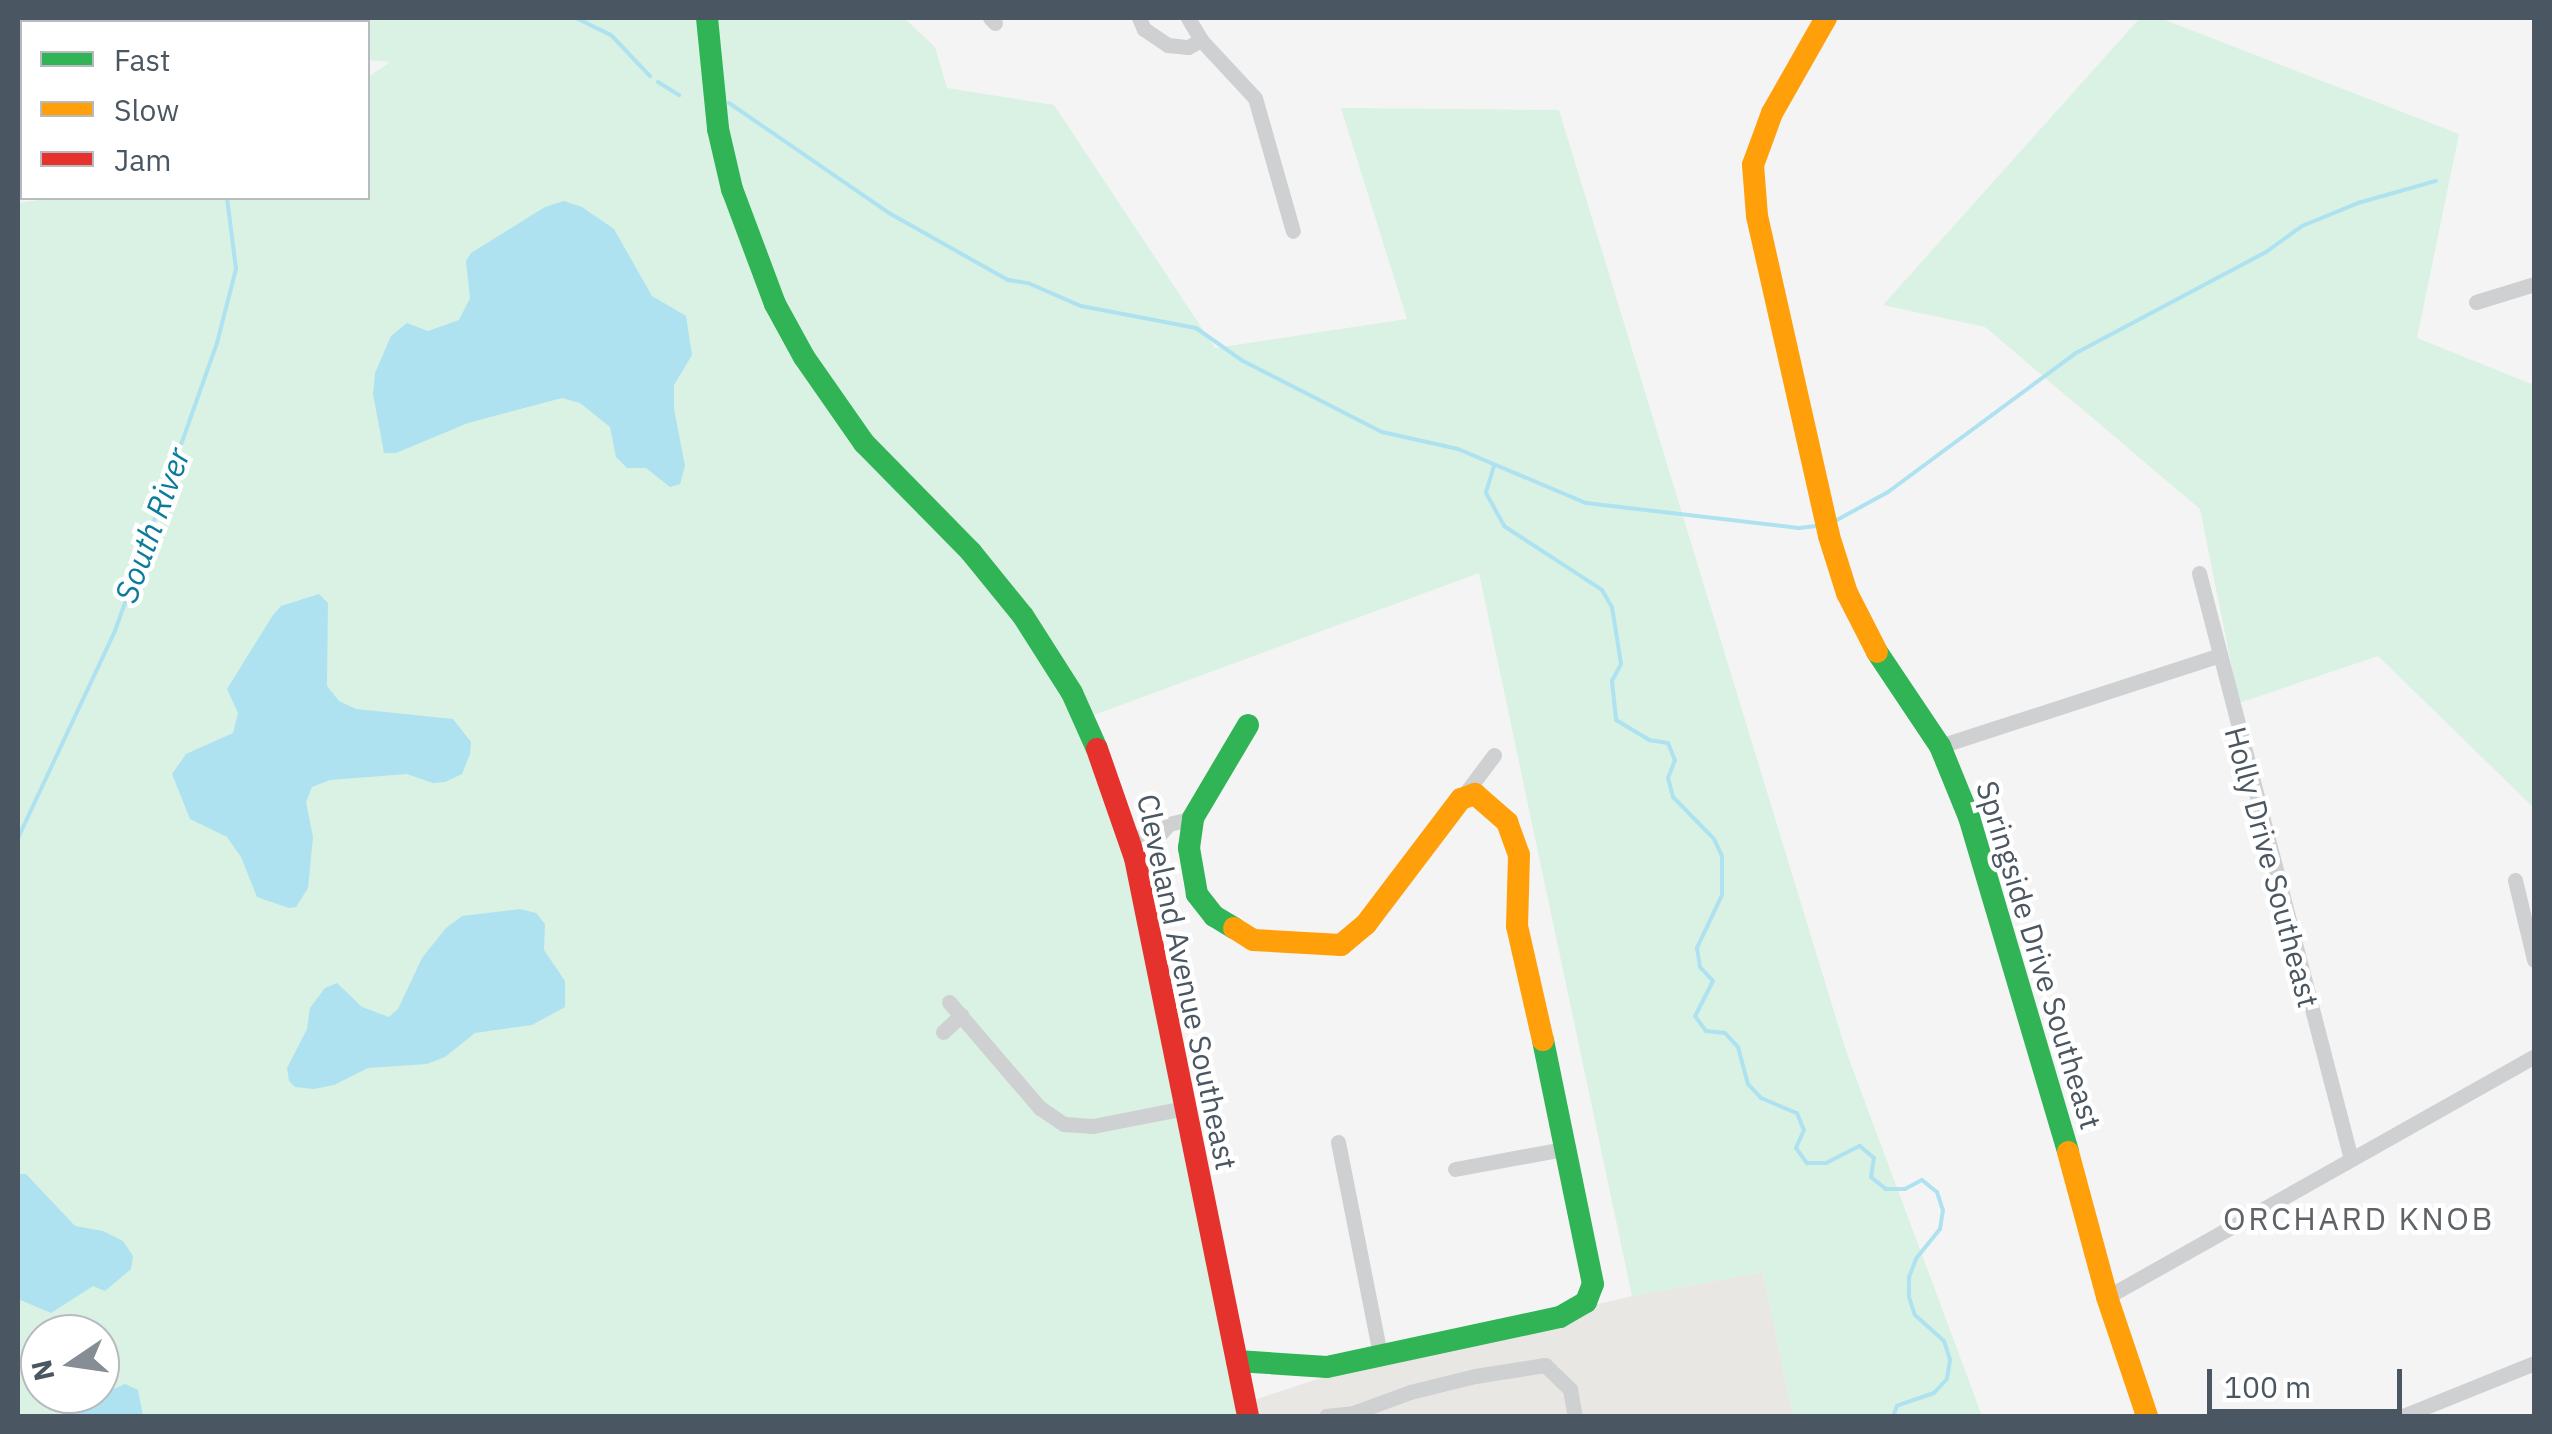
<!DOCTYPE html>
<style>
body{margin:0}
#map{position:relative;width:2552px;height:1434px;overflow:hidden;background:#f4f4f4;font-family:"IBM Plex Sans",sans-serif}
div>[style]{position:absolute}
.commercial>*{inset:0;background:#e8e7e3}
.green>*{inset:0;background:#d9f2e3}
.water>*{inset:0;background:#aee2f0}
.stream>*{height:4px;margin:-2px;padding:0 2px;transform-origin:2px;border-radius:2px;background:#aee2f0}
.street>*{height:15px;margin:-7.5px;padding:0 7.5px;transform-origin:7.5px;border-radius:7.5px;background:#ced0d2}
.fast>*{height:22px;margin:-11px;padding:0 11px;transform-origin:11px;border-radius:11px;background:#30b455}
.slow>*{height:22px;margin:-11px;padding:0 11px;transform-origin:11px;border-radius:11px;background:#ff9f0a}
.jam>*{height:22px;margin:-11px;padding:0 11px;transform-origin:11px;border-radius:11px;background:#e5322d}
span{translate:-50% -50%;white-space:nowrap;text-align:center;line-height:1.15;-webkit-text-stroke:9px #fff;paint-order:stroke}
.street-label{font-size:30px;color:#4a5661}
.water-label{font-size:32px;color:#0c7c9b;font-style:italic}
.neighbourhood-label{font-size:32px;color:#5f6368;letter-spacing:2.5px}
.frame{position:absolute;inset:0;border:20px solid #4a5661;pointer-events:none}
.legend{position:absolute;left:20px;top:20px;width:350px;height:180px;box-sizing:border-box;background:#fff;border:2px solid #b7bbc0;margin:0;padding:12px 18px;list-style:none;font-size:30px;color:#4a5661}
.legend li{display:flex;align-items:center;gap:20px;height:50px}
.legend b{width:50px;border:2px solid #b7bbc0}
.north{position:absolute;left:20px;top:1314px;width:100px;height:100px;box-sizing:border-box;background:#fff;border:2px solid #b7bbc0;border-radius:50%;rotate:257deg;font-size:28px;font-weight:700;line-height:40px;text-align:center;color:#4a5661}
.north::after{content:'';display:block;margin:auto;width:35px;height:45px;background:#868d94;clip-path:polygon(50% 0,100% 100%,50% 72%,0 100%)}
.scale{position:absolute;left:2207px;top:1369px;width:195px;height:45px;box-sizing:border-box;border:5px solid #4a5661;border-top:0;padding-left:12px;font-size:30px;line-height:35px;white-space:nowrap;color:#4a5661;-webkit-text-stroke:8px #fff;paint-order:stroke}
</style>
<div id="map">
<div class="commercial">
<div style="clip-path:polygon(1763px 1272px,1793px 1416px,1254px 1416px,1251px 1401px,1411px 1348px,1632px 1296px)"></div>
</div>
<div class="green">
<div style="clip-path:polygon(evenodd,18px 18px,904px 18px,935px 47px,947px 88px,1054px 105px,1215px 348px,1407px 319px,1341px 108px,1559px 110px,1846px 1051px,1982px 1416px,1793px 1416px,1763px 1272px,1632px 1296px,1479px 573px,1091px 716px,1254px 1416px,18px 1416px,18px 203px,54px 198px,368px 198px,368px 77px,390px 62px,368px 60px,368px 22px,22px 22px,22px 49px,18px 48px,18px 18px,40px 1334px,100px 1334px,100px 1394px,40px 1394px,40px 1334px)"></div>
<div style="clip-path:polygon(2140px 18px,2160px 18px,2459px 134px,2417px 338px,2534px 385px,2534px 808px,2378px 656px,2239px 703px,2200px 509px,1985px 327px,1883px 305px)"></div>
</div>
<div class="water">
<div style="clip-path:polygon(564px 201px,582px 207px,614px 229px,652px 296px,686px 316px,692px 355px,674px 385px,674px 409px,685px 466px,680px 484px,670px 487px,646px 468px,627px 468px,616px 457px,610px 427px,580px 403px,562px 398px,468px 423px,396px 453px,384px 453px,373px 394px,375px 373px,391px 336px,407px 323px,428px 331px,459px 320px,470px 298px,466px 261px,471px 253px,545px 207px)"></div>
<div style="clip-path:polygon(319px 594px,328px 603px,327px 686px,339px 701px,356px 709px,453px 719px,471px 742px,470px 754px,462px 774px,445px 782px,433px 783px,407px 774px,330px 780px,312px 787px,306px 802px,313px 837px,308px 888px,296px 907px,289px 908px,257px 897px,241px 857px,227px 837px,190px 819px,172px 774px,186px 754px,233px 733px,238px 713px,227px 689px,273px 615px,281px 606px)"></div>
<div style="clip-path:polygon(520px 909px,536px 913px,545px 924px,544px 950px,565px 981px,565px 1007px,532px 1025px,475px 1033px,445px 1057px,427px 1064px,368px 1068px,334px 1085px,314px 1089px,295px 1087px,289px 1081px,287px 1068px,307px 1029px,310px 1008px,325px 988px,337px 983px,362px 1007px,389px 1017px,398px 1009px,422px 958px,446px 928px,462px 916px)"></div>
<div style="clip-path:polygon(18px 1174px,26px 1174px,75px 1226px,103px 1231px,123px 1241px,133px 1256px,131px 1269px,105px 1291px,93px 1286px,51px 1313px,18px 1299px)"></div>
<div style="clip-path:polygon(125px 1384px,138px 1390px,143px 1416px,49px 1416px,82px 1411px,97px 1396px)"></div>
</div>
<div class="stream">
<div style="left:576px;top:18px;width:39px;rotate:26deg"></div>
<div style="left:611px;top:35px;width:57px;rotate:46.4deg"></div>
<div style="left:238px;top:22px;width:4px;rotate:-76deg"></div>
<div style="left:658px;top:82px;width:25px;rotate:32deg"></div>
<div style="left:729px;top:103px;width:194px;rotate:34.5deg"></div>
<div style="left:889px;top:213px;width:137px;rotate:29.4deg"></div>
<div style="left:1008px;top:280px;width:20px;rotate:9deg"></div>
<div style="left:1028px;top:283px;width:58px;rotate:23.5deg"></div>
<div style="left:1081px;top:306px;width:117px;rotate:10.8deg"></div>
<div style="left:1196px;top:328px;width:57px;rotate:35.1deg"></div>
<div style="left:1243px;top:361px;width:156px;rotate:27.1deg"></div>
<div style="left:1382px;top:432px;width:78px;rotate:12.6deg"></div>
<div style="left:1458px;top:449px;width:139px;rotate:22.9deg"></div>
<div style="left:1586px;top:503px;width:214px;rotate:6.7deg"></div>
<div style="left:1799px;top:528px;width:17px;rotate:-7deg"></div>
<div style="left:1494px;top:466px;width:28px;rotate:107deg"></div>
<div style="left:1486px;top:493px;width:38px;rotate:61deg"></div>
<div style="left:1504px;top:526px;width:117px;rotate:33.1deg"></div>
<div style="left:1602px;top:590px;width:20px;rotate:60deg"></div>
<div style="left:1612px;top:607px;width:58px;rotate:81deg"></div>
<div style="left:1621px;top:664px;width:19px;rotate:118deg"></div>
<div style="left:1612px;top:681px;width:39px;rotate:84deg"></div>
<div style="left:1616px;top:720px;width:39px;rotate:31deg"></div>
<div style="left:1649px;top:740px;width:19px;rotate:9deg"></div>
<div style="left:1668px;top:743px;width:18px;rotate:68deg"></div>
<div style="left:1675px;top:760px;width:19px;rotate:111deg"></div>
<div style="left:1668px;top:778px;width:20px;rotate:75deg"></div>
<div style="left:1673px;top:797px;width:59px;rotate:45.7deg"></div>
<div style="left:1714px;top:839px;width:19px;rotate:65deg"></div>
<div style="left:1722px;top:856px;width:39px;rotate:90deg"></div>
<div style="left:1722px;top:895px;width:59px;rotate:115.3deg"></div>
<div style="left:1697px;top:948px;width:19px;rotate:81deg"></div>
<div style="left:1700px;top:967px;width:19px;rotate:47deg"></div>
<div style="left:1713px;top:981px;width:39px;rotate:117deg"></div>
<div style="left:1695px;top:1016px;width:19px;rotate:54deg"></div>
<div style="left:1706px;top:1031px;width:19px;rotate:6deg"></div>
<div style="left:1725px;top:1033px;width:19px;rotate:47deg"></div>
<div style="left:1738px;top:1047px;width:38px;rotate:75deg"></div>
<div style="left:1748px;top:1084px;width:19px;rotate:47deg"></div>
<div style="left:1761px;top:1098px;width:39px;rotate:23deg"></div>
<div style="left:1797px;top:1113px;width:18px;rotate:68deg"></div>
<div style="left:1804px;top:1130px;width:20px;rotate:114deg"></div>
<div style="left:1796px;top:1148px;width:19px;rotate:54deg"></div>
<div style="left:1807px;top:1163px;width:19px"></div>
<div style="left:1826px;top:1163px;width:38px;rotate:-27deg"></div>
<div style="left:1860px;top:1146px;width:18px;rotate:41deg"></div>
<div style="left:1874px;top:1158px;width:19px;rotate:99deg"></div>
<div style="left:1871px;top:1177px;width:19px;rotate:39deg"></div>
<div style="left:1886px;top:1189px;width:19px"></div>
<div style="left:1905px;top:1189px;width:19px;rotate:-28deg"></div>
<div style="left:1922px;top:1180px;width:19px;rotate:39deg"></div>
<div style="left:1937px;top:1192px;width:19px;rotate:72deg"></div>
<div style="left:1943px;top:1210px;width:19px;rotate:99deg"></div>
<div style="left:1940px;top:1229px;width:38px;rotate:129deg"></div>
<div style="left:1916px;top:1259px;width:19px;rotate:111deg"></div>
<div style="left:1909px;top:1277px;width:20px;rotate:90deg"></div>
<div style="left:1909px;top:1297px;width:19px;rotate:72deg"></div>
<div style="left:1915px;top:1315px;width:39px;rotate:42deg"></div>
<div style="left:1944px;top:1341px;width:20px;rotate:72deg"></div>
<div style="left:1950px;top:1360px;width:19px;rotate:99deg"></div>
<div style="left:1947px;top:1379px;width:19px;rotate:133deg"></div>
<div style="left:1934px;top:1393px;width:39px;rotate:161deg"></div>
<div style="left:1897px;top:1406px;width:11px;rotate:112deg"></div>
<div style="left:1835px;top:521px;width:60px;rotate:-28.7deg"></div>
<div style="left:1888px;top:492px;width:234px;rotate:-36.5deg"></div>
<div style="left:2076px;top:353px;width:215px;rotate:-28deg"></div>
<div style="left:2266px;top:252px;width:44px;rotate:-35.8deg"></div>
<div style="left:2302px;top:226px;width:61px;rotate:-22.3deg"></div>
<div style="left:2358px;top:203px;width:81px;rotate:-15.8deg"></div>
<div style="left:18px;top:838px;width:229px;rotate:-64.9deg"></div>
<div style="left:115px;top:631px;width:306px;rotate:-70.5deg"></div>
<div style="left:217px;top:343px;width:76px;rotate:-75.6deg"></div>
<div style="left:236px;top:269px;width:72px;rotate:-97.2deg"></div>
</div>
<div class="street">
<div style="left:990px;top:18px;width:7px;rotate:45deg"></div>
<div style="left:1139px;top:18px;width:12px;rotate:66deg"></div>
<div style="left:1144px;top:29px;width:29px;rotate:34deg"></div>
<div style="left:1168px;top:45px;width:20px;rotate:6deg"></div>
<div style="left:1188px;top:47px;width:15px;rotate:-28deg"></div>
<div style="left:1188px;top:18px;width:26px;rotate:59deg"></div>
<div style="left:1201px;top:40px;width:79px;rotate:47deg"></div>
<div style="left:1255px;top:98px;width:138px;rotate:74.1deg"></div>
<div style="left:2476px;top:302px;width:61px;rotate:-17.2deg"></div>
<div style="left:2199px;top:573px;width:605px;rotate:75.46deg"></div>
<div style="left:1940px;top:746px;width:291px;rotate:-18deg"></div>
<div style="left:1461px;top:799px;width:55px;rotate:-53.1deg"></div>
<div style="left:1129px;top:839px;width:31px;rotate:-9deg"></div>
<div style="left:1160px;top:834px;width:13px;rotate:-48deg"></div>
<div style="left:1169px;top:824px;width:25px;rotate:-14deg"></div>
<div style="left:2515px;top:880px;width:82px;rotate:76.6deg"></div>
<div style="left:949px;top:1002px;width:140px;rotate:49.4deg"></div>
<div style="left:1040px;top:1108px;width:29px;rotate:34deg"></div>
<div style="left:1064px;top:1124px;width:29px;rotate:4deg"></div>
<div style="left:1093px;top:1126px;width:94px;rotate:-11.1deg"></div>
<div style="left:943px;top:1032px;width:25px;rotate:-43deg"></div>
<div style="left:1338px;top:1142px;width:217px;rotate:78.8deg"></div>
<div style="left:1455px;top:1169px;width:115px;rotate:-10.5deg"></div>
<div style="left:2107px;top:1297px;width:490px;rotate:-29.4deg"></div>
<div style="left:1326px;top:1416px;width:27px;rotate:-6deg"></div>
<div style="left:1353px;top:1413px;width:61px;rotate:-20.2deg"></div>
<div style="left:1410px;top:1392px;width:67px;rotate:-13.8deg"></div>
<div style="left:1475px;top:1376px;width:71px;rotate:-8.9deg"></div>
<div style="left:1545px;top:1365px;width:35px;rotate:44deg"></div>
<div style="left:1570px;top:1389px;width:27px;rotate:80deg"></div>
<div style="left:2403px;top:1416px;width:141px;rotate:-22deg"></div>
</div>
<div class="fast">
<div style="left:707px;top:18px;width:112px;rotate:84.3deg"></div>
<div style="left:718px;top:129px;width:62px;rotate:76.9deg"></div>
<div style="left:732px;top:189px;width:123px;rotate:69.5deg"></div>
<div style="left:775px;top:304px;width:60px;rotate:61.3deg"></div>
<div style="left:804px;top:357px;width:105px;rotate:55.1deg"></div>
<div style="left:864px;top:443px;width:153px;rotate:45.5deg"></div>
<div style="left:971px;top:552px;width:82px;rotate:50.9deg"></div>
<div style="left:1023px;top:616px;width:91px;rotate:57.5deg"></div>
<div style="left:1072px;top:693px;width:61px;rotate:65.9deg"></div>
<div style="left:1877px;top:652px;width:113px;rotate:56.2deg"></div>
<div style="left:1940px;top:746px;width:77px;rotate:67.8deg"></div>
<div style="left:1969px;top:817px;width:349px;rotate:73.5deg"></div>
<div style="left:1234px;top:928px;width:23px;rotate:-149deg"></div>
<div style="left:1214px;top:916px;width:28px;rotate:-128deg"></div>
<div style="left:1197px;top:894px;width:47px;rotate:-99.9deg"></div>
<div style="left:1189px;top:848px;width:30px;rotate:-82deg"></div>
<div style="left:1193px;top:818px;width:108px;rotate:-59.4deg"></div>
<div style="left:1237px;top:1361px;width:90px;rotate:3.8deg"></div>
<div style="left:1327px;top:1367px;width:238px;rotate:-12.1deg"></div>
<div style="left:1560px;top:1317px;width:30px;rotate:-30deg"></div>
<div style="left:1586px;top:1302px;width:19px;rotate:-69deg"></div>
<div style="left:1593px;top:1284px;width:249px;rotate:-101.6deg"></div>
</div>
<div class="slow">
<div style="left:1826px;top:18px;width:109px;rotate:119.6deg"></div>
<div style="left:1772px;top:113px;width:55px;rotate:110.1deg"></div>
<div style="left:1753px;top:165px;width:51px;rotate:85.5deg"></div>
<div style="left:1757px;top:216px;width:328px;rotate:77.3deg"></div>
<div style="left:1829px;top:536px;width:60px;rotate:72.5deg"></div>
<div style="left:1847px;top:593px;width:66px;rotate:63deg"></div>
<div style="left:1234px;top:928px;width:22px;rotate:32deg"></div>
<div style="left:1253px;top:940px;width:88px;rotate:3.3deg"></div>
<div style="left:1341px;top:945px;width:33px;rotate:-40deg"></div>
<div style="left:1366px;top:924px;width:157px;rotate:-52.8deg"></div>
<div style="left:1461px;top:799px;width:15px;rotate:-20deg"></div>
<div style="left:1475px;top:794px;width:43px;rotate:41.2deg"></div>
<div style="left:1507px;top:822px;width:35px;rotate:70deg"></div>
<div style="left:1519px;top:855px;width:71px;rotate:91.6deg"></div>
<div style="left:1517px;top:926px;width:117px;rotate:77.2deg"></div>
<div style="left:2068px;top:1152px;width:150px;rotate:74.9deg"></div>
<div style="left:2107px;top:1297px;width:126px;rotate:71.4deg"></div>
</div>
<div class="jam">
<div style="left:1097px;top:749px;width:115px;rotate:70.8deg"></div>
<div style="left:1135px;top:858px;width:569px;rotate:78.55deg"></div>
</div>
<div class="street-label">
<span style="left:2272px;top:867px;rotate:75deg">Holly Drive Southeast</span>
<span style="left:2039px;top:955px;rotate:73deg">Springside Drive Southeast</span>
<span style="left:1187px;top:982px;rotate:78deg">Cleveland Avenue Southeast</span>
</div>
<div class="water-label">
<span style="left:152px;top:525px;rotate:-70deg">South River</span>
</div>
<div class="neighbourhood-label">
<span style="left:2359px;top:1218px">ORCHARD KNOB</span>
</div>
<div class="frame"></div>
<ul class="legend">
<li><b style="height:12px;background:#30b455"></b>Fast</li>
<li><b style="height:12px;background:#ff9f0a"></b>Slow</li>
<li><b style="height:12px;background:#e5322d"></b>Jam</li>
</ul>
<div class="north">N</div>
<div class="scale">100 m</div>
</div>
